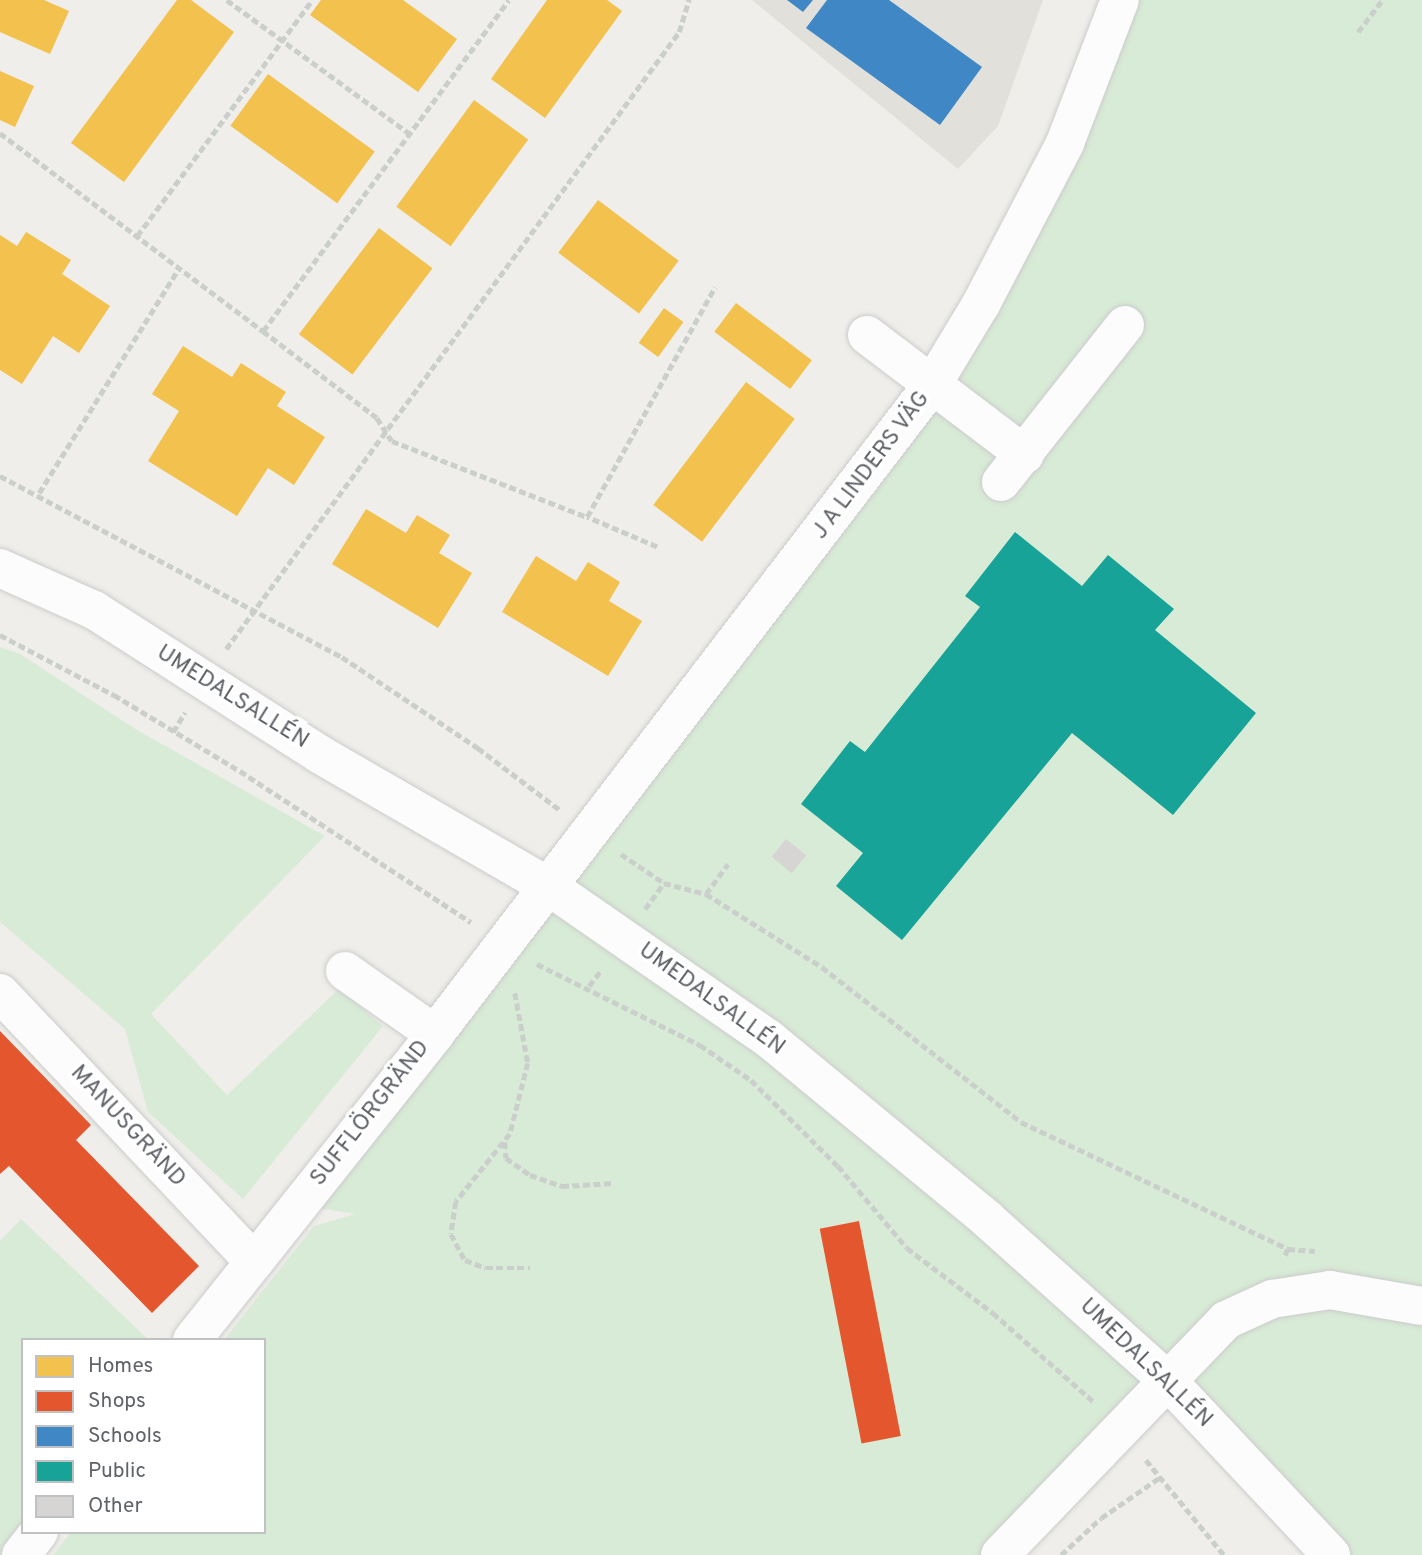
<!DOCTYPE html>
<meta charset="utf-8">
<style>
body{margin:0}
#map{position:relative;width:1422px;height:1555px;overflow:hidden;background:#efeeea;font-family:Overpass,sans-serif}
div>[style]{position:absolute}
.education>*{inset:0;background:#e2e0da}
.green>*{inset:0;background:#d8ebd6}
.homes>*{inset:0;background:#f2c14e;transform-origin:0 0}
.shops>*{inset:0;background:#e4572e;transform-origin:0 0}
.schools>*{inset:0;background:#3f88c5}
.public>*{inset:0;background:#17a398}
.building>*{inset:0;background:#d6d5d3;transform-origin:0 0}
.path>*{height:4.5px;margin-top:-2.25px;transform-origin:0;background:repeating-linear-gradient(90deg,#cacfcc 0 7px,transparent 0 10.5px)}
.roads{filter:drop-shadow(0 0 2px #cbcccc) drop-shadow(0 0 2px #cbcccc)}
.minor>*{height:38px;margin:-19px;padding:0 19px;transform-origin:19px;border-radius:19px;background:#fdfcfc}
span{translate:-50% -50%;white-space:nowrap;text-align:center;line-height:1.15;-webkit-text-stroke:7px #fff;paint-order:stroke}
.street-label{font-size:23px;color:#5f6368}
.legend{position:absolute;left:21px;top:1338px;width:245px;height:196px;box-sizing:border-box;background:#fff;border:2px solid #bfc1c3;margin:0;padding:9px 12px;list-style:none;font-size:21px;color:#5f6368}
.legend li{display:flex;align-items:center;gap:14px;height:35px}
.legend b{width:35px;border:2px solid #bfc1c3}
</style>
<div id="map">
<div class="education">
<div style="clip-path:polygon(752px 0,1043px 0,998px 126px,958px 169px)"></div>
</div>
<div class="green">
<div style="clip-path:polygon(1120px 0,1422px 0,1422px 1555px,1331px 1555px,1166px 1379px,1000px 1555px,53px 1555px,71px 1532px,264px 1532px,264px 1340px,224px 1340px,314px 1226px,355px 1214px,299px 1205px,932px 385px)"></div>
<div style="clip-path:polygon(0 647px,20px 654px,137px 730px,325px 836px,151px 1014px,227px 1095px,339px 989px,383px 1026px,243px 1199px,148px 1112px,125px 1029px,0 922px)"></div>
<div style="clip-path:polygon(21px 1219px,149px 1340px,23px 1340px,22px 1555px,0 1555px,0 1241px)"></div>
</div>
<div class="homes">
<div style="clip-path:polygon(0 0,44px 0,69px 11px,50px 54px,0 32px)"></div>
<div style="clip-path:polygon(177px 0,191px 0,234px 32px,124px 182px,71px 143px)"></div>
<div style="clip-path:polygon(321px 0,403px 0,457px 39px,418px 92px,310px 15px)"></div>
<div style="clip-path:polygon(547px 0,607px 0,622px 11px,545px 118px,491px 79px)"></div>
<div style="clip-path:polygon(0 71px,34px 86px,15px 127px,0 120px)"></div>
<div style="left:268px;top:74px;width:132px;height:64px;rotate:36deg"></div>
<div style="left:474px;top:100px;width:67px;height:132px;rotate:36deg"></div>
<div style="left:598px;top:200px;width:101px;height:66px;rotate:37deg"></div>
<div style="left:379px;top:228px;width:67px;height:133px;rotate:37deg"></div>
<div style="clip-path:polygon(26px 232px,71px 260px,62px 274px,110px 306px,79px 353px,53px 336px,22px 384px,0 370px,0 235px,17px 246px)"></div>
<div style="left:736px;top:303px;width:95px;height:36px;rotate:37deg"></div>
<div style="left:664px;top:308px;width:24px;height:43px;rotate:36deg"></div>
<div style="clip-path:polygon(183px 346px,232px 377px,241px 363px,286px 392px,277px 406px,325px 437px,294px 485px,268px 468px,237px 516px,148px 461px,179px 411px,152px 394px)"></div>
<div style="left:746px;top:382px;width:61px;height:154px;rotate:37deg"></div>
<div style="clip-path:polygon(366px 509px,406px 533px,417px 515px,450px 535px,439px 553px,472px 573px,438px 628px,332px 564px)"></div>
<div style="clip-path:polygon(536px 556px,576px 581px,588px 562px,620px 582px,609px 601px,642px 621px,608px 676px,502px 612px)"></div>
</div>
<div class="shops">
<div style="clip-path:polygon(0 1031px,91px 1125px,76px 1140px,199px 1266px,152px 1313px,9px 1166px,0 1174px)"></div>
<div style="left:859px;top:1221px;width:219px;height:40px;rotate:79deg"></div>
</div>
<div class="schools">
<div style="clip-path:polygon(787px 0,813px 0,803px 12px)"></div>
<div style="clip-path:polygon(827px 0,889px 0,982px 67px,940px 125px,806px 28px)"></div>
</div>
<div class="public">
<div style="clip-path:polygon(1015px 532px,1082px 586px,1108px 555px,1174px 609px,1155px 630px,1256px 713px,1173px 815px,1072px 733px,902px 940px,836px 886px,863px 853px,801px 804px,850px 741px,865px 752px,980px 607px,965px 596px)"></div>
</div>
<div class="building">
<div style="left:786px;top:839px;width:26px;height:23px;rotate:39deg"></div>
</div>
<div class="path">
<div style="left:227px;top:0;width:227px;rotate:36.2deg"></div>
<div style="left:1358px;top:32px;width:40px;rotate:-53deg"></div>
<div style="left:0;top:133px;width:329px;rotate:37deg"></div>
<div style="left:263px;top:331px;width:412px;rotate:-53.4deg"></div>
<div style="left:137px;top:236px;width:294px;rotate:-53.4deg"></div>
<div style="left:263px;top:331px;width:143px;rotate:37.3deg"></div>
<div style="left:377px;top:418px;width:27px;rotate:57deg"></div>
<div style="left:392px;top:441px;width:209px;rotate:21.3deg"></div>
<div style="left:0;top:476px;width:387px;rotate:27.9deg"></div>
<div style="left:342px;top:657px;width:164px;rotate:33.8deg"></div>
<div style="left:478px;top:748px;width:103px;rotate:37.1deg"></div>
<div style="left:39px;top:493px;width:265px;rotate:-58.1deg"></div>
<div style="left:657px;top:547px;width:76px;rotate:-156.8deg"></div>
<div style="left:587px;top:517px;width:263px;rotate:-60.9deg"></div>
<div style="left:0;top:635px;width:129px;rotate:27.8deg"></div>
<div style="left:114px;top:695px;width:147px;rotate:31.1deg"></div>
<div style="left:240px;top:771px;width:276px;rotate:33.2deg"></div>
<div style="left:226px;top:649px;width:765px;rotate:-53.71deg"></div>
<div style="left:679px;top:32px;width:34px;rotate:-73deg"></div>
<div style="left:173px;top:732px;width:23px;rotate:-59deg"></div>
<div style="left:621px;top:854px;width:52px;rotate:34deg"></div>
<div style="left:664px;top:883px;width:43px;rotate:14.7deg"></div>
<div style="left:706px;top:894px;width:137px;rotate:32.2deg"></div>
<div style="left:822px;top:967px;width:252px;rotate:37.9deg"></div>
<div style="left:1021px;top:1122px;width:296px;rotate:25.4deg"></div>
<div style="left:1288px;top:1249px;width:9px;rotate:111deg"></div>
<div style="left:706px;top:894px;width:37px;rotate:-54deg"></div>
<div style="left:645px;top:909px;width:32px;rotate:-54deg"></div>
<div style="left:537px;top:964px;width:182px;rotate:26.4deg"></div>
<div style="left:700px;top:1045px;width:62px;rotate:34.5deg"></div>
<div style="left:751px;top:1080px;width:122px;rotate:44.7deg"></div>
<div style="left:838px;top:1166px;width:107px;rotate:49.9deg"></div>
<div style="left:907px;top:1248px;width:108px;rotate:37.1deg"></div>
<div style="left:993px;top:1313px;width:135px;rotate:41.4deg"></div>
<div style="left:589px;top:986px;width:20px;rotate:-53deg"></div>
<div style="left:515px;top:993px;width:71px;rotate:79.5deg"></div>
<div style="left:528px;top:1063px;width:73px;rotate:104.2deg"></div>
<div style="left:510px;top:1134px;width:87px;rotate:128.5deg"></div>
<div style="left:456px;top:1202px;width:32px;rotate:99deg"></div>
<div style="left:451px;top:1234px;width:30px;rotate:62deg"></div>
<div style="left:465px;top:1260px;width:22px;rotate:21deg"></div>
<div style="left:486px;top:1268px;width:44px"></div>
<div style="left:505px;top:1142px;width:16px;rotate:86deg"></div>
<div style="left:506px;top:1158px;width:29px;rotate:35deg"></div>
<div style="left:530px;top:1175px;width:34px;rotate:19deg"></div>
<div style="left:562px;top:1186px;width:52px;rotate:-3.3deg"></div>
<div style="left:1288px;top:1249px;width:27px;rotate:4deg"></div>
<div style="left:1146px;top:1460px;width:123px;rotate:50.6deg"></div>
<div style="left:1061px;top:1555px;width:54px;rotate:-42.8deg"></div>
<div style="left:1101px;top:1518px;width:70px;rotate:-34.6deg"></div>
</div>
<div class="roads">
<div class="minor">
<div style="left:867px;top:335px;width:198px;rotate:37.2deg"></div>
<div style="left:1001px;top:482px;width:200px;rotate:-51.7deg"></div>
<div style="left:0;top:568px;width:103px;rotate:24.1deg"></div>
<div style="left:94px;top:610px;width:267px;rotate:32.6deg"></div>
<div style="left:319px;top:754px;width:264px;rotate:30deg"></div>
<div style="left:548px;top:886px;width:269px;rotate:34.7deg"></div>
<div style="left:769px;top:1039px;width:283px;rotate:39.5deg"></div>
<div style="left:987px;top:1219px;width:240px;rotate:41.8deg"></div>
<div style="left:1166px;top:1379px;width:241px;rotate:46.8deg"></div>
<div style="left:345px;top:971px;width:110px;rotate:35deg"></div>
<div style="left:0;top:993px;width:370px;rotate:46.6deg"></div>
<div style="left:192px;top:1340px;width:391px;rotate:-51.5deg"></div>
<div style="left:435px;top:1034px;width:817px;rotate:-52.56deg"></div>
<div style="left:932px;top:385px;width:95px;rotate:-58.8deg"></div>
<div style="left:981px;top:304px;width:182px;rotate:-62.4deg"></div>
<div style="left:1065px;top:143px;width:153px;rotate:-69deg"></div>
<div style="left:21px;top:1555px;width:29px;rotate:-52deg"></div>
<div style="left:1000px;top:1555px;width:326px;rotate:-46.1deg"></div>
<div style="left:1226px;top:1320px;width:51px;rotate:-24.5deg"></div>
<div style="left:1272px;top:1299px;width:59px;rotate:-8.8deg"></div>
<div style="left:1330px;top:1290px;width:93px;rotate:9.9deg"></div>
</div>
</div>
<div class="street-label">
<span style="left:872px;top:466px;rotate:-53deg">J A LINDERS VÄG</span>
<span style="left:232px;top:698px;rotate:32deg">UMEDALSALLÉN</span>
<span style="left:711px;top:1000px;rotate:36deg">UMEDALSALLÉN</span>
<span style="left:371px;top:1114px;rotate:-52deg">SUFFLÖRGRÄND</span>
<span style="left:127px;top:1127px;rotate:47deg">MANUSGRÄND</span>
<span style="left:1145px;top:1364px;rotate:44deg">UMEDALSALLÉN</span>
</div>
<ul class="legend">
<li><b style="height:19px;background:#f2c14e"></b>Homes</li>
<li><b style="height:19px;background:#e4572e"></b>Shops</li>
<li><b style="height:19px;background:#3f88c5"></b>Schools</li>
<li><b style="height:19px;background:#17a398"></b>Public</li>
<li><b style="height:19px;background:#d6d5d3"></b>Other</li>
</ul>
</div>
